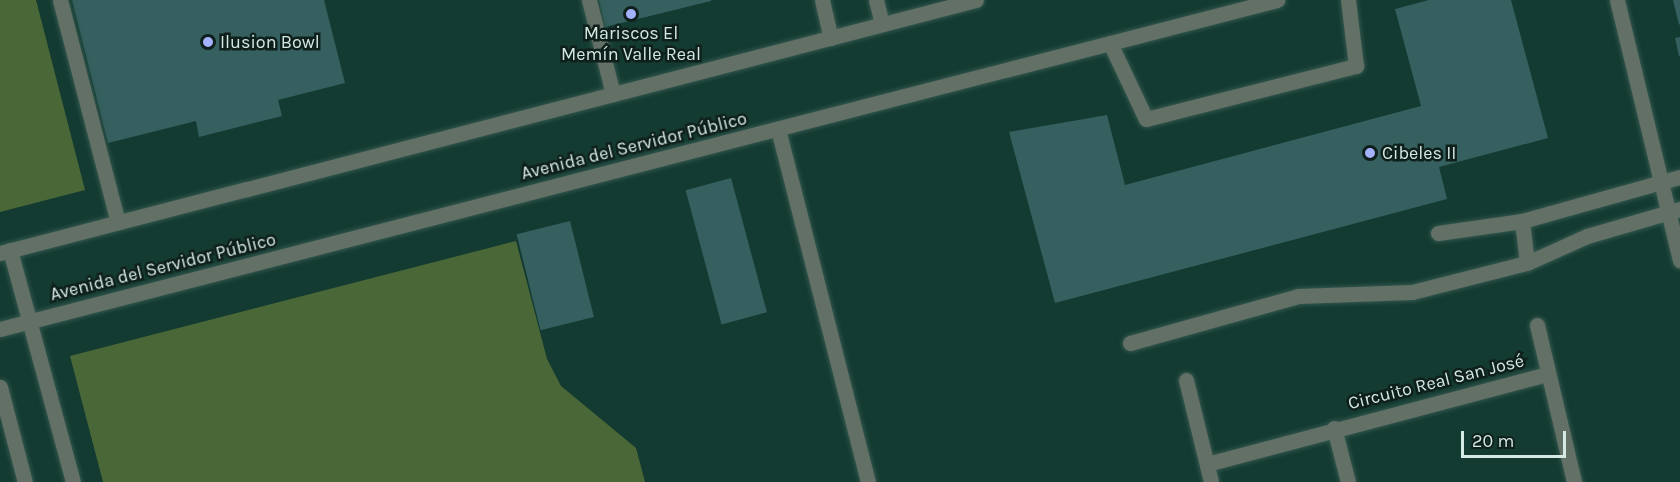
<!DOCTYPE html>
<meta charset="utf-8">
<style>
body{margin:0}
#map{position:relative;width:1680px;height:482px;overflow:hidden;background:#143b32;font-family:Karla,sans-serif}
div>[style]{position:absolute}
.green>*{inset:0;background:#4a6837}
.building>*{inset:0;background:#35605f;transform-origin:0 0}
.roads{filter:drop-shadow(0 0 2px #33574e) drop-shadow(0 0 2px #33574e)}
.service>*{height:15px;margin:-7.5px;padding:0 7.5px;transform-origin:7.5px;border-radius:7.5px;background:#637066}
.minor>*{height:15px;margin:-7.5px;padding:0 7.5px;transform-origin:7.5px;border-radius:7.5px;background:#637066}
.tertiary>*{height:15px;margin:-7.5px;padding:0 7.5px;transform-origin:7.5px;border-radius:7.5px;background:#637066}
.dots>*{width:16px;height:16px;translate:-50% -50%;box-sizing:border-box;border:3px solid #0f1f1b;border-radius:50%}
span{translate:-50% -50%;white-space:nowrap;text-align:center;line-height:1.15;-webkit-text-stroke:5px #0f1f1b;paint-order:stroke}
.poi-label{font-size:18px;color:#d4e9e3}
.left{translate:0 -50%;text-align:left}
.street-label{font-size:18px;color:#d4e9e3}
.scale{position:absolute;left:1461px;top:431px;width:105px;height:27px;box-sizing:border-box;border:3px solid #d4e9e3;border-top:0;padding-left:8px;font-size:18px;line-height:21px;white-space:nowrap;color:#d4e9e3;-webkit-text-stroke:4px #0f1f1b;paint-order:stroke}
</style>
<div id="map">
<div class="green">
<div style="clip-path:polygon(0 0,36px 0,85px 190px,0 212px)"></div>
<div style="clip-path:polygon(516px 241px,547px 359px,561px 386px,636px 448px,645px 482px,103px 482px,70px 356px)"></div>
</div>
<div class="building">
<div style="clip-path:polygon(72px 0,324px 0,345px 83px,278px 100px,282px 116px,199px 137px,196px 121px,108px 143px)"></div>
<div style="clip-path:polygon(599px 0,711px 0,711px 1px,605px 27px)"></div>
<div style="clip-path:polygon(1429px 0,1511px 0,1548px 138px,1439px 167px,1447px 199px,1055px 303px,1009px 132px,1107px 115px,1125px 185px,1421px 106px,1395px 9px)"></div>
<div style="clip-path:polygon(1673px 0,1680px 0,1680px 24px,1679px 25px)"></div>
<div style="clip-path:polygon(1680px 37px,1680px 56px,1679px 56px,1675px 38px)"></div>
<div style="left:731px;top:178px;width:139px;height:47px;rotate:75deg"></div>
<div style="left:570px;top:221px;width:99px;height:55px;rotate:76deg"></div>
</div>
<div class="roads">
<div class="service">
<div style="left:60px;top:0;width:229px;rotate:75.4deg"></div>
<div style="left:589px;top:0;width:97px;rotate:75.7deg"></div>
<div style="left:1110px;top:43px;width:84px;rotate:64.7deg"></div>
<div style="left:1146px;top:119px;width:217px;rotate:-14.2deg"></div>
<div style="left:1356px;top:66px;width:66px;rotate:-96.9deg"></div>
<div style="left:1522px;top:221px;width:42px;rotate:83.2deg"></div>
<div style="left:1438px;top:233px;width:85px;rotate:-8.1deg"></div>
<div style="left:1522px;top:221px;width:164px;rotate:-15.6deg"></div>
<div style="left:1130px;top:343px;width:174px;rotate:-15.6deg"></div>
<div style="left:1298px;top:296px;width:114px;rotate:-2deg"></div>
<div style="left:1412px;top:292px;width:119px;rotate:-14.2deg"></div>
<div style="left:1527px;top:263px;width:66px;rotate:-24.2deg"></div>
<div style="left:1587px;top:236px;width:97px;rotate:-16.2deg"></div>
</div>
<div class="minor">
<div style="left:822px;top:0;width:39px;rotate:77deg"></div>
<div style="left:876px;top:0;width:25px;rotate:76deg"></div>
<div style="left:778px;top:129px;width:364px;rotate:75.7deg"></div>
<div style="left:10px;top:250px;width:240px;rotate:74.8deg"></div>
<div style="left:1537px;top:325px;width:161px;rotate:76.7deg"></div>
<div style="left:1186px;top:380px;width:105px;rotate:76.2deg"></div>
<div style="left:0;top:387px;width:98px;rotate:75.3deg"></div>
<div style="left:1334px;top:428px;width:56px;rotate:75.5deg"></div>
<div style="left:1207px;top:464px;width:352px;rotate:-14.8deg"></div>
</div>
<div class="tertiary">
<div style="left:1617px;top:0;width:268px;rotate:76.4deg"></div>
<div style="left:0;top:253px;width:1008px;rotate:-14.53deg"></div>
<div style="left:0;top:329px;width:1319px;rotate:-14.45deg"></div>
</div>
</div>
<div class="dots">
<div style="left:631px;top:14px;background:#a4b1fc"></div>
<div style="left:208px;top:42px;background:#a4b1fc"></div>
<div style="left:1370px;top:153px;background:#a4b1fc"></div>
</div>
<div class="poi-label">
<span style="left:631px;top:44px">Mariscos El<br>Memín Valle Real</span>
<span class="left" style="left:220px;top:42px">Ilusion Bowl</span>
<span class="left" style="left:1382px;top:153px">Cibeles II</span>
</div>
<div class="street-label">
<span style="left:634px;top:146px;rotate:-14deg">Avenida del Servidor Público</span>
<span style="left:163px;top:267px;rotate:-14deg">Avenida del Servidor Público</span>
<span style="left:1436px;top:382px;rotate:-14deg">Circuito Real San José</span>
</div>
<div class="scale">20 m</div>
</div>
